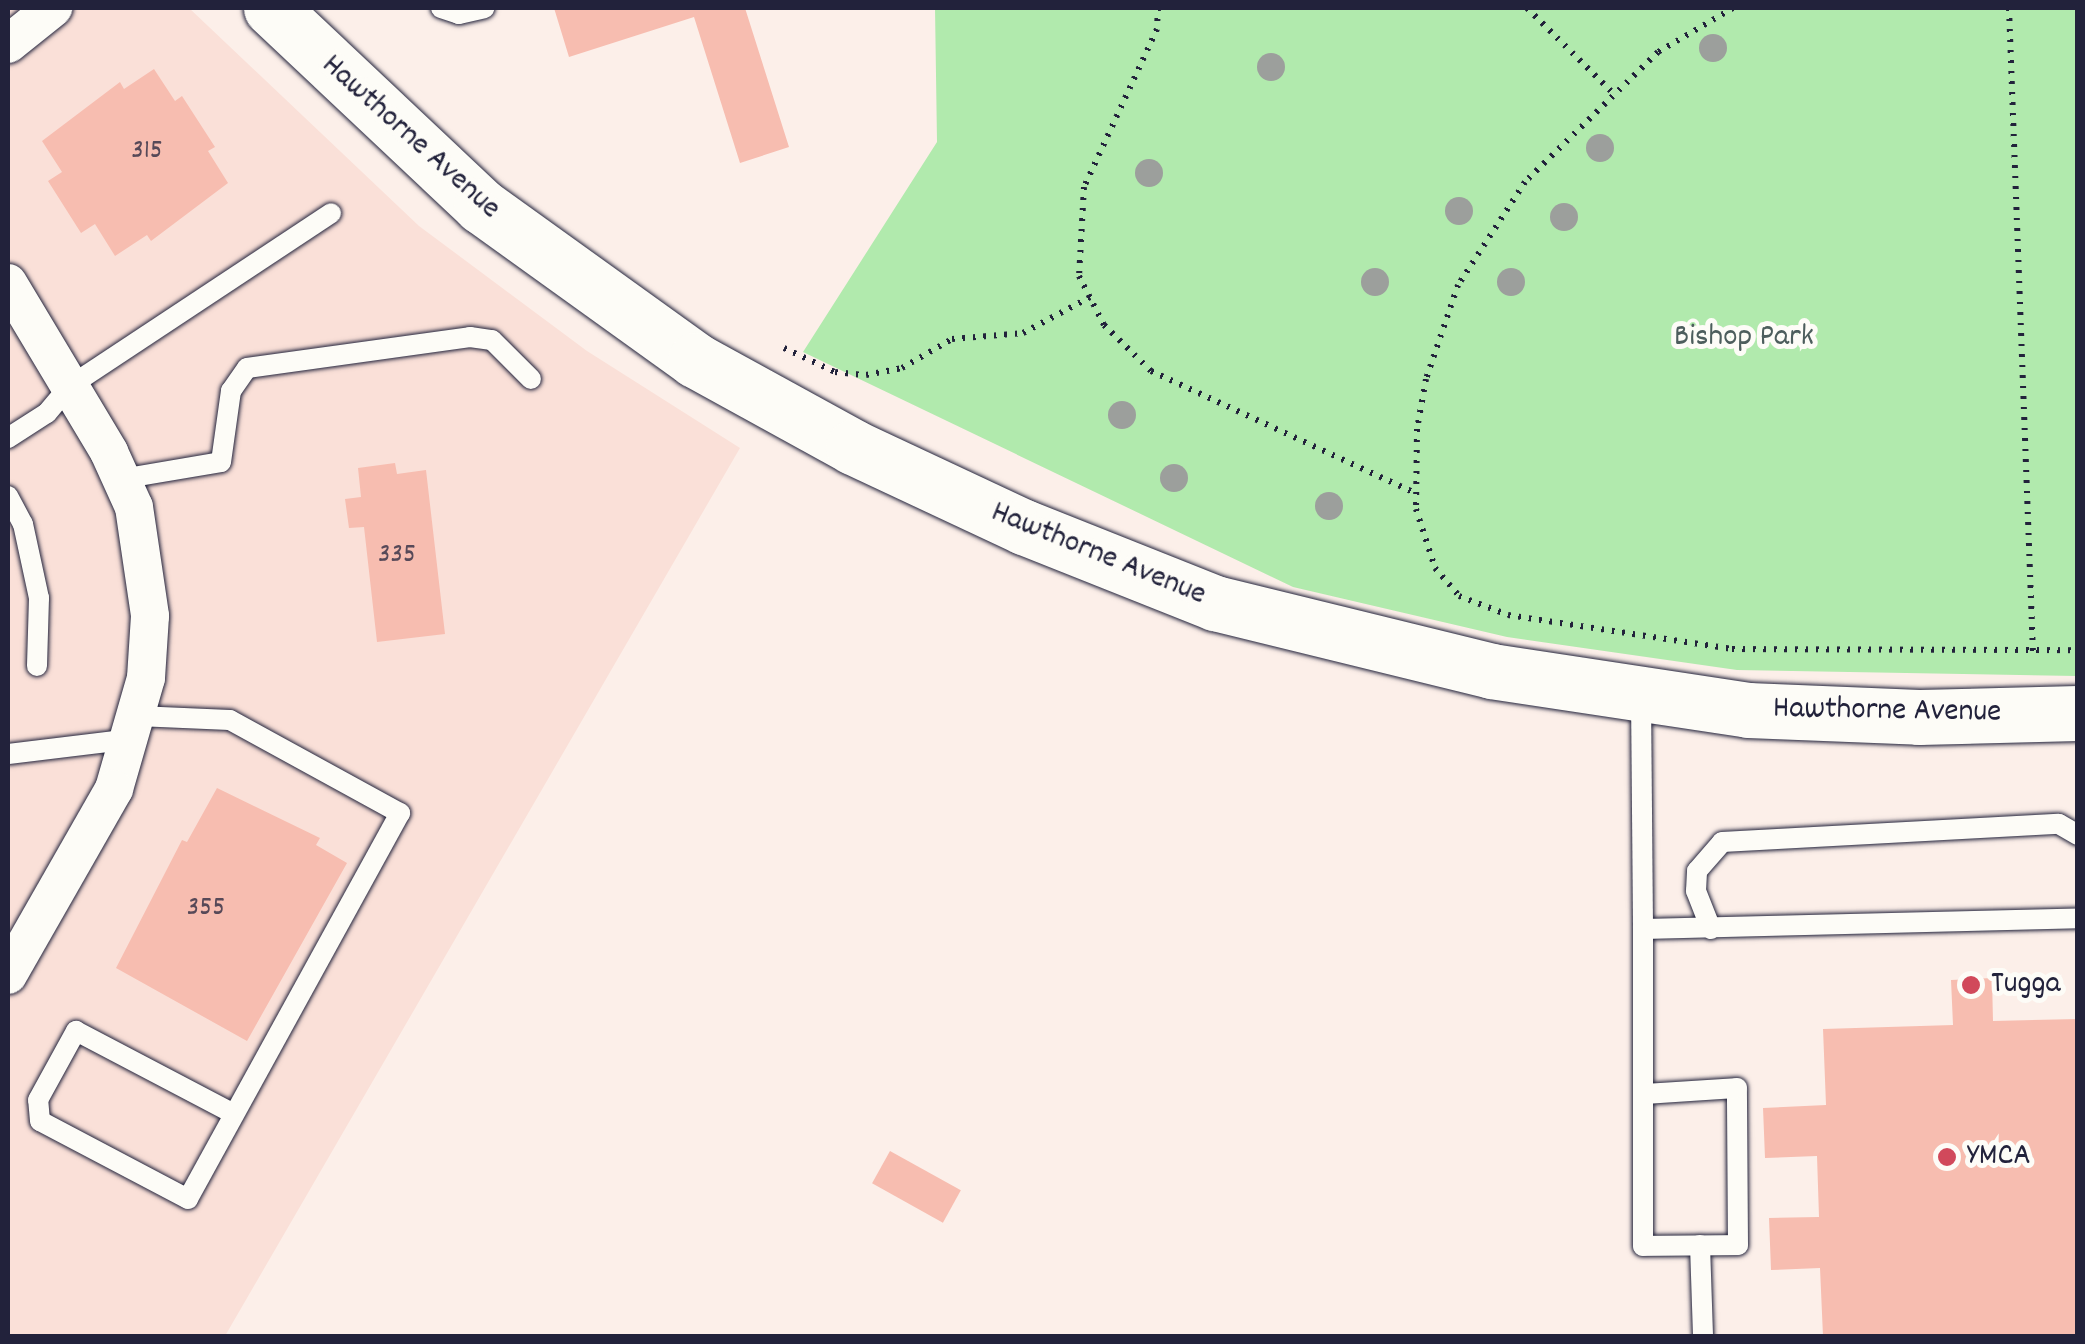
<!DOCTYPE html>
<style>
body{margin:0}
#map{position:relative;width:2085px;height:1344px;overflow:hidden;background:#fcefe9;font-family:Dekko,sans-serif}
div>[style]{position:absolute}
.built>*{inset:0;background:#fae0d8}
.green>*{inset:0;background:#b1eaad}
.building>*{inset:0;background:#f7bdb0;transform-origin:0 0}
.path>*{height:6px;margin-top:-3px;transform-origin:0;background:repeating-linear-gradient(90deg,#22223b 0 2.5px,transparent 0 10.5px)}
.roads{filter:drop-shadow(0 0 2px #22223b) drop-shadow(0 0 2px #22223b)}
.lane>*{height:20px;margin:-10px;padding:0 10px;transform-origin:10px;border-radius:10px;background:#fdfcf7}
.street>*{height:38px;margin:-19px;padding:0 19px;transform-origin:19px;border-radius:19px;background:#fdfcf7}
.secondary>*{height:55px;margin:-27.5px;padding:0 27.5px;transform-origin:27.5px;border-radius:27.5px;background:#fdfcf7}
.trees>*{width:28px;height:28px;margin:-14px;border-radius:50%;background:#9c9f9c}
.dots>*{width:28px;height:28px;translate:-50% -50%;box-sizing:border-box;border:5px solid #fdfcf7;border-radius:50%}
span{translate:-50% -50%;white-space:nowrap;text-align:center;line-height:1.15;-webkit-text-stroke:10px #fdfcf7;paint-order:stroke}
.number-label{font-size:28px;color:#574958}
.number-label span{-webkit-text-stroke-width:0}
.street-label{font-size:32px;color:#22223b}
.park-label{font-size:32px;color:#4d5e5d}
.poi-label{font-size:32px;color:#22223b}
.left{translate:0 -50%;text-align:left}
.frame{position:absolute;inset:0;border:10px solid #22223b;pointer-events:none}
</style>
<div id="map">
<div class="built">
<div style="clip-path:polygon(8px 8px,189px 8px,419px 226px,587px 351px,740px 448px,225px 1336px,8px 1336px)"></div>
</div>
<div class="green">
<div style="clip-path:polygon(935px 8px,2077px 8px,2077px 676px,1737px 670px,1507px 637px,1293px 587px,803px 352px,937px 142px)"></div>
</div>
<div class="building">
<div style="clip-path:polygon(554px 8px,745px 8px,789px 147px,740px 163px,694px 17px,569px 57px)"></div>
<div style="clip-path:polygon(154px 69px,175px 101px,182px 96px,215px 147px,208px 151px,228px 183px,151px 241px,147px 235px,115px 256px,95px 224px,81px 233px,48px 181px,62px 172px,42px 141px,120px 82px,124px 89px)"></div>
<div style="clip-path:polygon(395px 463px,397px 474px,426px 470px,445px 634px,377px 642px,364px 527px,349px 528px,345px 499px,361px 497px,358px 468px)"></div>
<div style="clip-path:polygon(217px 788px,320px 838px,316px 845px,347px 863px,247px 1041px,116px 968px,182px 840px,187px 842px)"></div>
<div style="clip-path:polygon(1992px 978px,1993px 1021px,2078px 1019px,2078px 1336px,1823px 1336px,1820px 1268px,1771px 1270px,1769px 1218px,1819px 1217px,1817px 1156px,1765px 1158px,1763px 1108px,1826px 1105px,1823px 1029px,1953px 1025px,1951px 980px)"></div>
<div style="left:890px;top:1151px;width:81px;height:37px;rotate:29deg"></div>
</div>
<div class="path">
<div style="left:1158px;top:8px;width:21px;rotate:93deg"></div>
<div style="left:1157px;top:29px;width:174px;rotate:114.8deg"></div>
<div style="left:1084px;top:187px;width:89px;rotate:93.2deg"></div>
<div style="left:1079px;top:276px;width:55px;rotate:63deg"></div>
<div style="left:1104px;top:325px;width:66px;rotate:44.4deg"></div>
<div style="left:1151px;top:371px;width:291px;rotate:24.8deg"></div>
<div style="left:1527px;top:8px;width:125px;rotate:44.7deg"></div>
<div style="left:1733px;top:8px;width:87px;rotate:149.6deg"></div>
<div style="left:1658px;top:52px;width:186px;rotate:135.7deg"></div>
<div style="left:1525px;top:182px;width:123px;rotate:123deg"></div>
<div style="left:1458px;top:285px;width:99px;rotate:108.8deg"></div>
<div style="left:1426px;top:379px;width:51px;rotate:100.2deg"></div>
<div style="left:1417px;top:429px;width:80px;rotate:90.7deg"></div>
<div style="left:1416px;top:509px;width:62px;rotate:72.1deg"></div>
<div style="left:1435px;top:568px;width:37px;rotate:49deg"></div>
<div style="left:1459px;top:596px;width:53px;rotate:21.2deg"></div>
<div style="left:1508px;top:615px;width:227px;rotate:8.6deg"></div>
<div style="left:1732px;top:649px;width:346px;rotate:0.2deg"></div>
<div style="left:2009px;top:8px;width:644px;rotate:87.87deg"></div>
<div style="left:784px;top:348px;width:56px;rotate:25.2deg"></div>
<div style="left:835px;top:372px;width:31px;rotate:6deg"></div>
<div style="left:866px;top:375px;width:37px;rotate:-11deg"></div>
<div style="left:902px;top:368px;width:58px;rotate:-30.1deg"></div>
<div style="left:952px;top:339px;width:71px;rotate:-4.8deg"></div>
<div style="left:1023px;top:333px;width:76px;rotate:-28.2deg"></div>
</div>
<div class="roads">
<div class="lane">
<div style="left:441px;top:8px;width:19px;rotate:18deg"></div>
<div style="left:459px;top:14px;width:26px;rotate:-13deg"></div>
<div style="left:8px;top:438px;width:46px;rotate:-32.7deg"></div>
<div style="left:47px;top:413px;width:35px;rotate:-50deg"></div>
<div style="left:70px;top:386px;width:313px;rotate:-33.5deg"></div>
<div style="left:121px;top:479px;width:101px;rotate:-9.6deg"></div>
<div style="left:221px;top:462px;width:72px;rotate:-82deg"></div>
<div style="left:231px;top:391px;width:28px;rotate:-55deg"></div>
<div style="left:247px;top:368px;width:225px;rotate:-7.9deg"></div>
<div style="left:470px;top:337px;width:22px;rotate:8deg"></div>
<div style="left:492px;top:340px;width:55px;rotate:45deg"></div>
<div style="left:8px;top:496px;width:32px;rotate:62deg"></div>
<div style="left:23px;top:524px;width:76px;rotate:77.8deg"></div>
<div style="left:39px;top:598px;width:68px;rotate:91.7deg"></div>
<div style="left:1641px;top:696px;width:233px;rotate:89.5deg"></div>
<div style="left:1643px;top:929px;width:435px;rotate:-1.4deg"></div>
<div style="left:137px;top:716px;width:93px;rotate:2.5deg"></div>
<div style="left:230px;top:720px;width:194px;rotate:28.7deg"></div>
<div style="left:400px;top:813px;width:440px;rotate:118.8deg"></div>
<div style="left:188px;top:1199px;width:167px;rotate:-152.2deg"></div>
<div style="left:40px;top:1121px;width:21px;rotate:-95deg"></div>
<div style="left:38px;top:1100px;width:79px;rotate:-61.2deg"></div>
<div style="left:76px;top:1031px;width:178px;rotate:27.7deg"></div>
<div style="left:8px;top:754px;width:125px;rotate:-6.9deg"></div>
<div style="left:1643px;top:929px;width:317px;rotate:90deg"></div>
<div style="left:1643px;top:1246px;width:95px;rotate:-0.6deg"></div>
<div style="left:1738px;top:1245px;width:157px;rotate:-90.4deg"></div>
<div style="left:1737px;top:1088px;width:94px;rotate:176.3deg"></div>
<div style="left:1711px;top:929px;width:41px;rotate:-111.5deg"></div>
<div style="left:1696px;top:891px;width:20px;rotate:-87deg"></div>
<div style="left:1697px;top:871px;width:38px;rotate:-49deg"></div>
<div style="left:1722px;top:842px;width:337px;rotate:-3.1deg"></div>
<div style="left:2059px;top:824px;width:22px;rotate:30deg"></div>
<div style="left:1700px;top:1245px;width:91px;rotate:88.1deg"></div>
</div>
<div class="street">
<div style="left:8px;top:44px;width:58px;rotate:-38.7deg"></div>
<div style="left:8px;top:283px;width:197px;rotate:59.1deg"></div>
<div style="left:109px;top:452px;width:60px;rotate:65.6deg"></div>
<div style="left:134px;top:507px;width:110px;rotate:81.6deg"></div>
<div style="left:150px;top:616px;width:62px;rotate:93.7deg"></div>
<div style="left:146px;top:678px;width:116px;rotate:106.1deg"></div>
<div style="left:114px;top:789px;width:214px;rotate:119.7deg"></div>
</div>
<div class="secondary">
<div style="left:271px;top:8px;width:289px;rotate:43.3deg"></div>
<div style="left:481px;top:206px;width:264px;rotate:35.7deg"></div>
<div style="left:695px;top:360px;width:180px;rotate:28.8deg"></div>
<div style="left:853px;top:447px;width:189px;rotate:25.1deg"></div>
<div style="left:1024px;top:527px;width:206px;rotate:21.7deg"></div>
<div style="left:1215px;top:603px;width:284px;rotate:13.8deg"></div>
<div style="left:1491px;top:671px;width:260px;rotate:8.6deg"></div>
<div style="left:1748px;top:710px;width:171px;rotate:2.3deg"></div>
<div style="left:1919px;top:717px;width:159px;rotate:-1.4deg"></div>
</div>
</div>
<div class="trees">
<div style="left:1713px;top:48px"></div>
<div style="left:1271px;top:67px"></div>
<div style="left:1600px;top:148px"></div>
<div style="left:1149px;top:173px"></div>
<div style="left:1459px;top:211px"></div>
<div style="left:1564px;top:217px"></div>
<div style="left:1375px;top:282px"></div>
<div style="left:1511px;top:282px"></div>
<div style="left:1122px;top:415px"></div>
<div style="left:1174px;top:478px"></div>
<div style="left:1329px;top:506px"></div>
</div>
<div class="dots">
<div style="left:1971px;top:985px;background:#d1495b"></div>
<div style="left:1947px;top:1157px;background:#d1495b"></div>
</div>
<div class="number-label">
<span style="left:147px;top:152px">315</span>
<span style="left:397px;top:556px">335</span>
<span style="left:206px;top:909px">355</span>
</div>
<div class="street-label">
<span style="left:410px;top:138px;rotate:42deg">Hawthorne Avenue</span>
<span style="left:1098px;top:555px;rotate:22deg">Hawthorne Avenue</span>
<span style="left:1887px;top:712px;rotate:1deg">Hawthorne Avenue</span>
</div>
<div class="park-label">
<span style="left:1744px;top:338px">Bishop Park</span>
</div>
<div class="poi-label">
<span class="left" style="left:1991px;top:985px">Tugga</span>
<span class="left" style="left:1967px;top:1157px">YMCA</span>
</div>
<div class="frame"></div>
</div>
